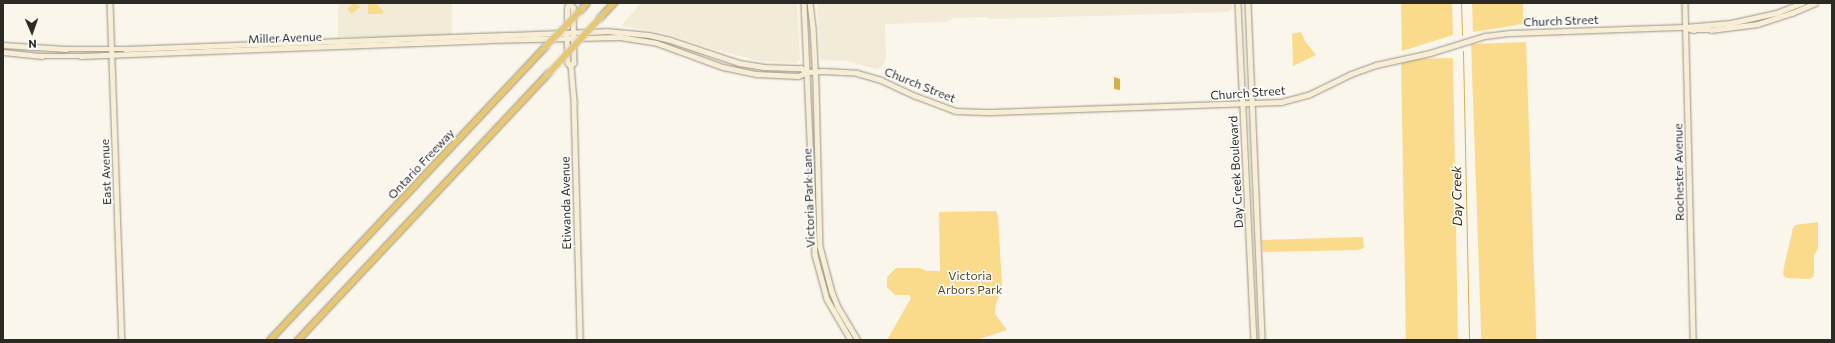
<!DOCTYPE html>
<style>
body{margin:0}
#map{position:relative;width:1835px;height:343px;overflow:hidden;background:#fbf6eb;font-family:Commissioner,sans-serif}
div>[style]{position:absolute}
.built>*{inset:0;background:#f2ebd8;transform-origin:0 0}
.green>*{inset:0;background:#fadb8c;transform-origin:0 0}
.water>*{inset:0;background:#d3af4c}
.stream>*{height:1px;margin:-0.5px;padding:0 0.5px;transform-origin:0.5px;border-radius:0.5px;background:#d3af4c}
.roads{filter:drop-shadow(0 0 1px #979388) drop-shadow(0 0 1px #979388)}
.secondary>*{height:4.5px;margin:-2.25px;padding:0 2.25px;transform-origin:2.25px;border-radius:2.25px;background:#f8eed5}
.highway>*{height:6px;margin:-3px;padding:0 3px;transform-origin:3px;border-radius:3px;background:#e6c773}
.bridges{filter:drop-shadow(0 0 1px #d5d4d3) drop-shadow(0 0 1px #d5d4d3)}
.highway-bridge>*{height:6px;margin:-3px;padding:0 3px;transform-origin:3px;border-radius:3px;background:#e6c773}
span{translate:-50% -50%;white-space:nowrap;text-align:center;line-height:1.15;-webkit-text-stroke:3px #fff;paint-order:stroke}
.street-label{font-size:12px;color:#2b2a25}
.park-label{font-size:12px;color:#584920}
.water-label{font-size:13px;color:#392a00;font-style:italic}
.frame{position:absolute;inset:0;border:4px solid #2b2a25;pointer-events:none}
.north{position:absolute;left:12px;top:12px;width:40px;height:40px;-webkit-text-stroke:3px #fff;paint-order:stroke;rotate:178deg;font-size:11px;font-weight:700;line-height:16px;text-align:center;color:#2b2a25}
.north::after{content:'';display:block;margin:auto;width:14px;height:18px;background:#2b2a25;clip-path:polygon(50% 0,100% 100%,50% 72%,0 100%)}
</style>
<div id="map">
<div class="built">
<div style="left:338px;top:3px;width:114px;height:34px"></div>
<div style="clip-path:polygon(641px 3px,797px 3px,800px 59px,797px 63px,759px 61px,717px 50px,661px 32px,621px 26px)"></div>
<div style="clip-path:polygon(817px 3px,1232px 3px,1232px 9px,1229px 12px,991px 19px,984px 17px,954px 18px,945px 22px,885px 24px,886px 58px,882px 67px,876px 69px,847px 61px,822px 60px,820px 57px)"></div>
</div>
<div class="green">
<div style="clip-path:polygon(354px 3px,360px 7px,352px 14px,347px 9px)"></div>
<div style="clip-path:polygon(371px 3px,376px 3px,384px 12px,381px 14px,368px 14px,368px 5px)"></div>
<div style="clip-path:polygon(1401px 3px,1452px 3px,1453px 35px,1402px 51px)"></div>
<div style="clip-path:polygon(1472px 3px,1523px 3px,1523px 24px,1473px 32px)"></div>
<div style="clip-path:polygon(1301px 32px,1305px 41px,1316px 55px,1293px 66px,1292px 34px)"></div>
<div style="left:1526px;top:42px;width:298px;height:55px;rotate:88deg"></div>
<div style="left:1453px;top:58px;width:282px;height:52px;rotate:89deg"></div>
<div style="clip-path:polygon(996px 211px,998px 216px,1002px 287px,996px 304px,995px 314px,1007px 330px,976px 340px,887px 340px,911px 298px,909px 295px,895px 295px,887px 287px,887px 277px,896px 268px,920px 268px,927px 271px,940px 271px,939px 212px)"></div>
<div style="clip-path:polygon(1818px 222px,1818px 248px,1814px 256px,1814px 276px,1810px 279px,1786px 278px,1783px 275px,1784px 267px,1793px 228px,1795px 225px)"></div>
<div style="clip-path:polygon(1363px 237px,1364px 248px,1358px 250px,1263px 252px,1262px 240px)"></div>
</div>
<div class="water">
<div style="clip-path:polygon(1114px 77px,1120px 79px,1120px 90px,1114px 89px)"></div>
</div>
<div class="stream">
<div style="left:1461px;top:3px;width:32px;rotate:88deg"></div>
<div style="left:1463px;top:51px;width:289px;rotate:88.8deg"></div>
</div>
<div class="roads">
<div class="secondary">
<div style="left:110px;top:3px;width:337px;rotate:88deg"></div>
<div style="left:569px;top:3px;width:6px;rotate:45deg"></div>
<div style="left:573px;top:7px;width:56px;rotate:89deg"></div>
<div style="left:574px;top:63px;width:4px;rotate:135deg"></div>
<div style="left:804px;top:3px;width:252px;rotate:87.5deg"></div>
<div style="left:815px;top:255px;width:46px;rotate:74.7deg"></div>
<div style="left:827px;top:299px;width:48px;rotate:59.7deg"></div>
<div style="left:810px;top:3px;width:24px;rotate:83deg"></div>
<div style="left:813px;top:27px;width:58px;rotate:87deg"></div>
<div style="left:816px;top:85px;width:161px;rotate:88.6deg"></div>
<div style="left:820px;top:246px;width:48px;rotate:75.4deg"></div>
<div style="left:832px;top:292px;width:16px;rotate:68deg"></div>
<div style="left:838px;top:307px;width:39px;rotate:59deg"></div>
<div style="left:1238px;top:3px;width:337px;rotate:87.3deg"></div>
<div style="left:1248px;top:3px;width:337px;rotate:87.6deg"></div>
<div style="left:1685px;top:3px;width:337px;rotate:88.6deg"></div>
<div style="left:567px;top:27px;width:19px;rotate:-90deg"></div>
<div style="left:567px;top:8px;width:5px;rotate:-68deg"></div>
<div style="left:1687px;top:28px;width:7px;rotate:16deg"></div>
<div style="left:1694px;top:30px;width:17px"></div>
<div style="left:1711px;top:30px;width:47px;rotate:-7.3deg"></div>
<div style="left:1758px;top:24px;width:36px;rotate:-18deg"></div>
<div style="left:1792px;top:13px;width:25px;rotate:-23deg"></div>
<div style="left:567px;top:36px;width:27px;rotate:88deg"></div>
<div style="left:568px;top:63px;width:4px;rotate:45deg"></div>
<div style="left:571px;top:66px;width:37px;rotate:85deg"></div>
<div style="left:574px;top:103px;width:237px;rotate:88.5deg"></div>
<div style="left:3px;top:45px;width:63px;rotate:3.6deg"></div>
<div style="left:66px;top:49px;width:59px"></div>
<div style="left:125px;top:49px;width:481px;rotate:-2.1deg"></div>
<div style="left:606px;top:31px;width:43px;rotate:5.3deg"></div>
<div style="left:649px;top:35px;width:22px;rotate:13deg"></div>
<div style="left:670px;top:40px;width:73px;rotate:18.4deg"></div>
<div style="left:739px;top:63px;width:24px;rotate:9deg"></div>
<div style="left:763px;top:67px;width:38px;rotate:2deg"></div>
<div style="left:801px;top:68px;width:8px;rotate:30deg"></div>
<div style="left:3px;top:52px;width:39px;rotate:6deg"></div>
<div style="left:42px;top:56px;width:38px"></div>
<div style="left:80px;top:56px;width:408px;rotate:-2.2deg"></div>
<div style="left:488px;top:40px;width:132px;rotate:-1.3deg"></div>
<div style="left:620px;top:37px;width:37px;rotate:9deg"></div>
<div style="left:657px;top:43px;width:70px;rotate:20deg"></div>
<div style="left:723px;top:67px;width:35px;rotate:12deg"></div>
<div style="left:757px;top:74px;width:41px;rotate:2.8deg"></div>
<div style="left:798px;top:76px;width:11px;rotate:-22deg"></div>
<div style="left:808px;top:72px;width:15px;rotate:-4deg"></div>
<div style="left:823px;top:71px;width:34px;rotate:3deg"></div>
<div style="left:857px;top:73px;width:25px;rotate:16deg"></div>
<div style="left:881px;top:80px;width:38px;rotate:25deg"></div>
<div style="left:916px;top:96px;width:43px;rotate:20.6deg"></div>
<div style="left:956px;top:111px;width:36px;rotate:2deg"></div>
<div style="left:992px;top:112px;width:289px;rotate:-2deg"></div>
<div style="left:1281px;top:102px;width:28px;rotate:-15deg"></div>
<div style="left:1308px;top:95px;width:48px;rotate:-26deg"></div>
<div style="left:1351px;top:74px;width:27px;rotate:-20deg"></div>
<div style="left:1376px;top:65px;width:55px;rotate:-12.5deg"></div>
<div style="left:1430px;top:53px;width:58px;rotate:-17.2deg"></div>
<div style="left:1485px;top:36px;width:25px;rotate:-7deg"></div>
<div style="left:1510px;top:33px;width:175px;rotate:-2deg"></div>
<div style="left:1685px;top:27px;width:46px;rotate:-5deg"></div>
<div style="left:1731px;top:23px;width:46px;rotate:-12.5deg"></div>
<div style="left:1776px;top:13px;width:28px;rotate:-21deg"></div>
</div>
<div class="highway">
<div style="left:581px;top:10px;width:9px;rotate:-49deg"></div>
<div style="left:600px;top:18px;width:21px;rotate:-47deg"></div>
<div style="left:270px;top:340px;width:403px;rotate:-46.8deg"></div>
<div style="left:298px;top:340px;width:366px;rotate:-46.8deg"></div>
</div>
</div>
<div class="bridges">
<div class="highway-bridge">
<div style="left:546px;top:46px;width:50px;rotate:-45.8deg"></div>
<div style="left:549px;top:73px;width:75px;rotate:-47.2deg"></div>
</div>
</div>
<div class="street-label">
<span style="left:1561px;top:21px;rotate:-2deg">Church Street</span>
<span style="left:285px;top:38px;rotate:-2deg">Miller Avenue</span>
<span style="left:920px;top:85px;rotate:22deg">Church Street</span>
<span style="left:1248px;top:93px;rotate:-4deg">Church Street</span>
<span style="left:421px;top:164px;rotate:-47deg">Ontario Freeway</span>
<span style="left:106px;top:172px;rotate:-92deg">East Avenue</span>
<span style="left:1236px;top:172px;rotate:-93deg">Day Creek Boulevard</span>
<span style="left:1679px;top:172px;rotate:-91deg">Rochester Avenue</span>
<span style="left:809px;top:198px;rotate:-92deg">Victoria Park Lane</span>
<span style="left:566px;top:203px;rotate:-91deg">Etiwanda Avenue</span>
</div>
<div class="park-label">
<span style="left:970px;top:283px">Victoria<br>Arbors Park</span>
</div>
<div class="water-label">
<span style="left:1457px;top:196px;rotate:-91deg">Day Creek</span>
</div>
<div class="frame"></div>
<div class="north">N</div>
</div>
